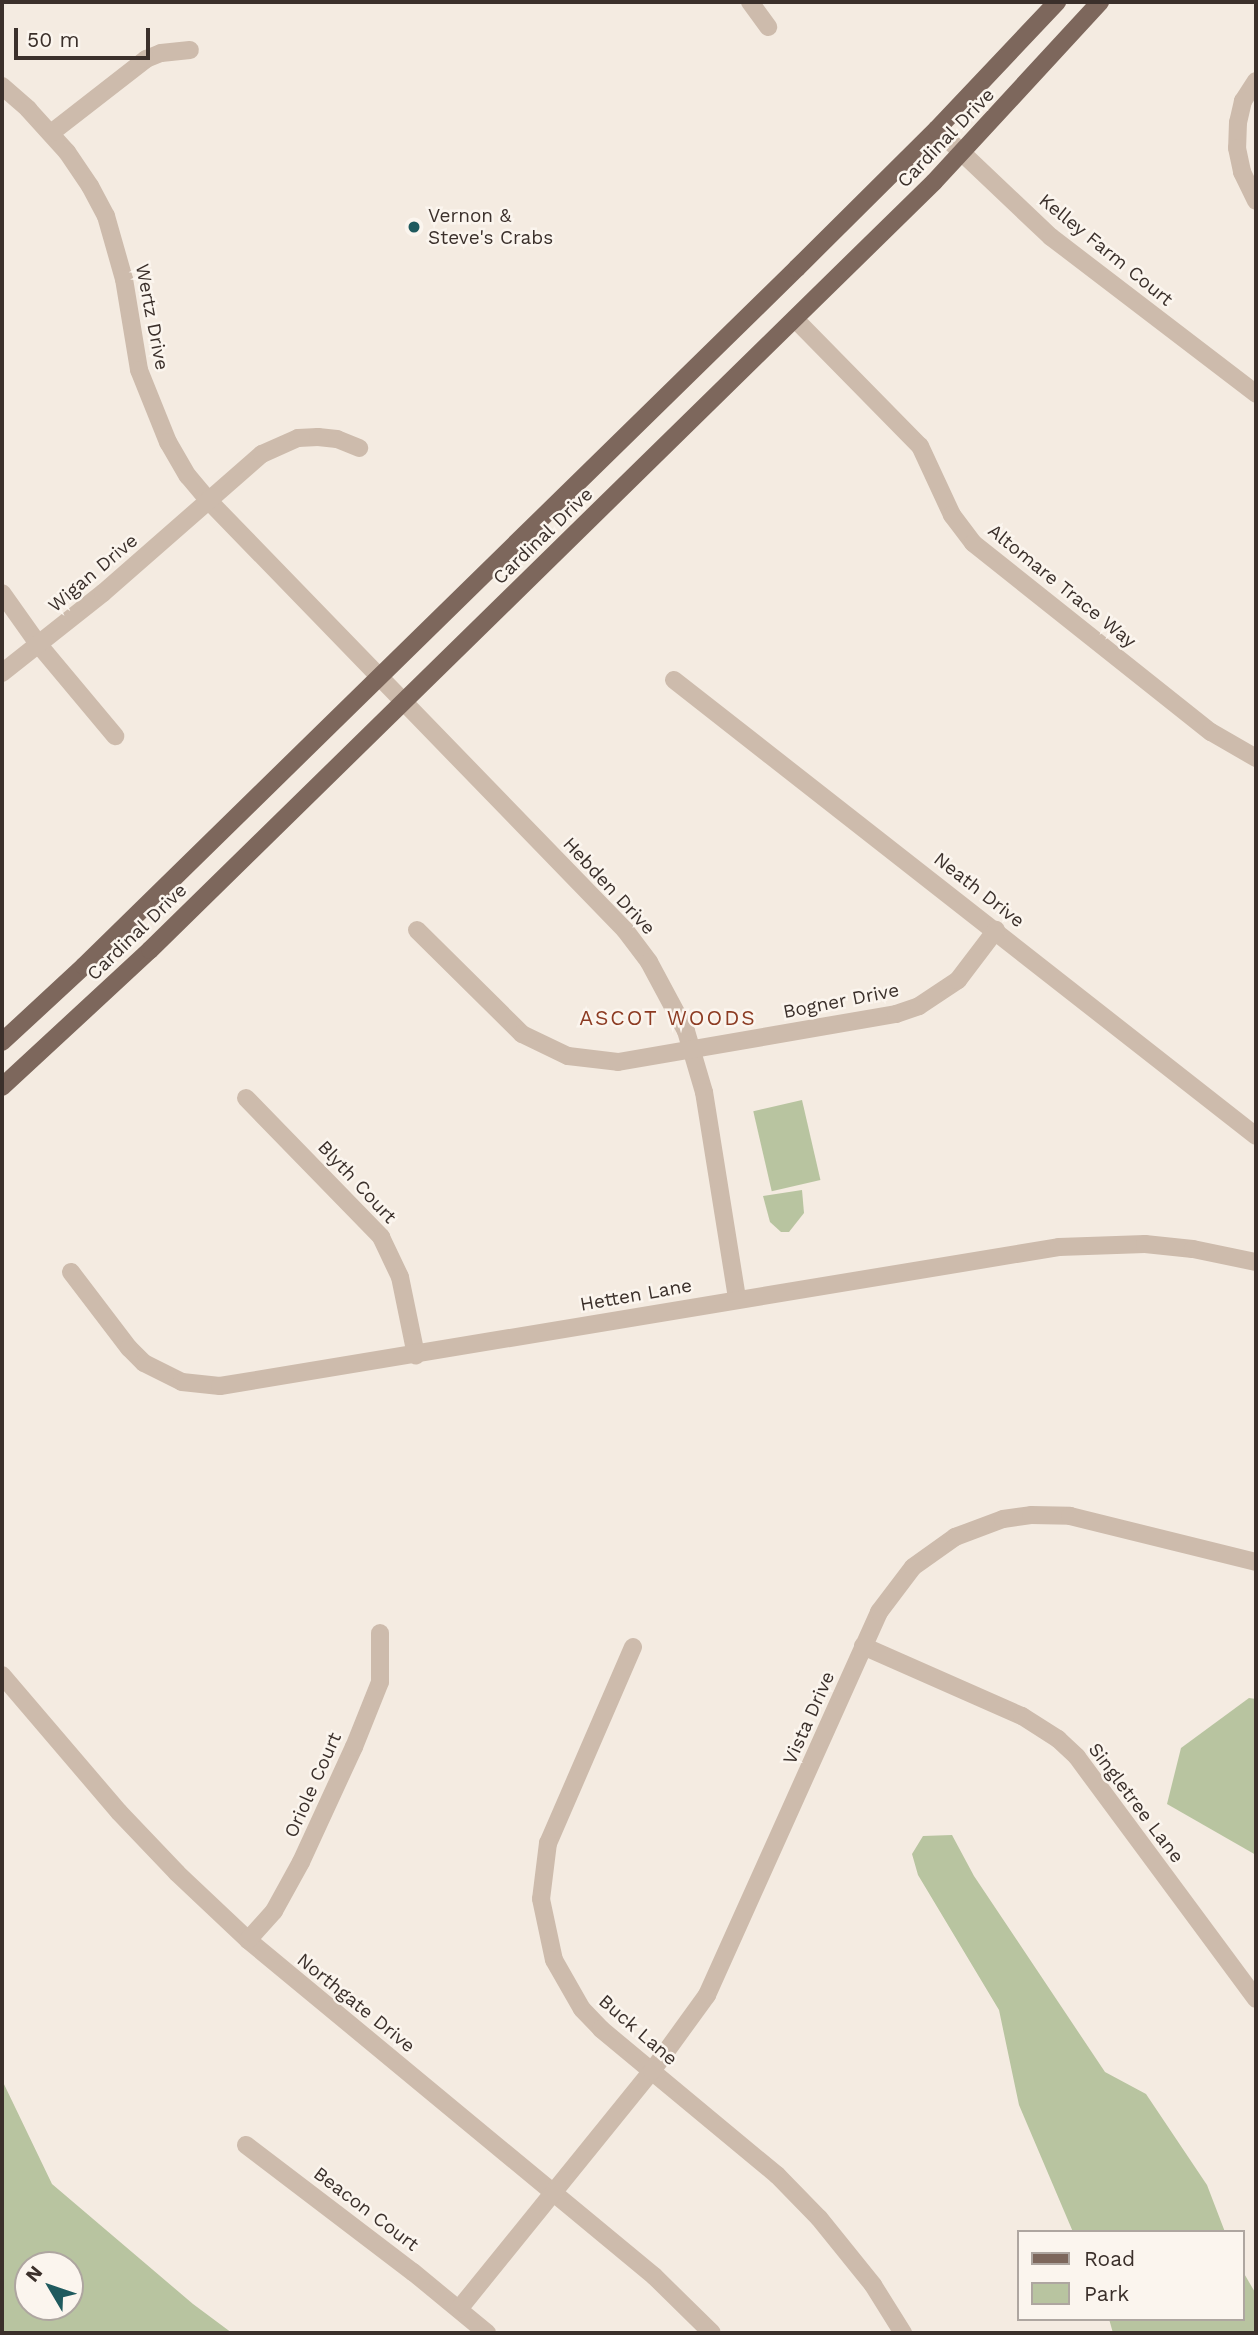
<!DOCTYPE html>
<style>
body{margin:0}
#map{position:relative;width:1258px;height:2335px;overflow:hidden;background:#f4ebe1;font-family:"Work Sans",sans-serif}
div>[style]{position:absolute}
.green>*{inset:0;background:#b8c4a0;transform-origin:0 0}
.minor>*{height:18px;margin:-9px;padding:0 9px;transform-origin:9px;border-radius:9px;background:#cdbbac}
.major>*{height:18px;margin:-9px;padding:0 9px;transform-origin:9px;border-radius:9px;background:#7d675c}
.dots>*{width:19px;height:19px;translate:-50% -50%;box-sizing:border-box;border:4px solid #fbf5ee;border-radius:50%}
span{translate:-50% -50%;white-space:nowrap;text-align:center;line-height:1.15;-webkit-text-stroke:5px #fbf5ee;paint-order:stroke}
.street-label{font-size:19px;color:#3b302b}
.poi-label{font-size:19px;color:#3b302b}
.left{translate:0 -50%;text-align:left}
.neighbourhood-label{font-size:21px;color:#8c3b22;letter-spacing:2px}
.frame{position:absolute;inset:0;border:4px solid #3b302b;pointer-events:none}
.legend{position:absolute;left:1017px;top:2230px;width:228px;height:91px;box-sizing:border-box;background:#fbf5ee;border:2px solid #aea6a0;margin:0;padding:9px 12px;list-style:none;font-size:21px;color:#3b302b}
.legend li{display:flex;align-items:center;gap:14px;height:35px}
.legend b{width:35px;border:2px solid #aea6a0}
.north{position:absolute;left:14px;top:2251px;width:70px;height:70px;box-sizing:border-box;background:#fbf5ee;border:2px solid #aea6a0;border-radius:50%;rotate:309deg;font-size:19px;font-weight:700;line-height:28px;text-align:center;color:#3b302b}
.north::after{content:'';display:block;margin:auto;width:24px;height:32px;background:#1f5a5e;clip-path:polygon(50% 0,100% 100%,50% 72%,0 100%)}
.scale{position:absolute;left:14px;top:28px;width:136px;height:32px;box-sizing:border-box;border:4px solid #3b302b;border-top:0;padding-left:9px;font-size:21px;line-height:24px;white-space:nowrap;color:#3b302b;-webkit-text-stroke:5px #fbf5ee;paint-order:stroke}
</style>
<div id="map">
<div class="green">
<div style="left:802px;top:1100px;width:82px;height:50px;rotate:77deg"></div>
<div style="clip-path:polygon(802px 1190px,804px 1213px,789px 1232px,781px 1232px,770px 1222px,763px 1196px)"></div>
<div style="clip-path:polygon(1249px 1698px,1256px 1699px,1256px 1855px,1167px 1804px,1181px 1748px)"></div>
<div style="clip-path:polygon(952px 1835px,974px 1876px,1105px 2072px,1146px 2094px,1207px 2185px,1225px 2232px,1073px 2232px,1019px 2105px,999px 2010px,918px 1875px,912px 1854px,923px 1836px)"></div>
<div style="clip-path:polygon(evenodd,2px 2080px,52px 2184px,193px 2304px,232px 2333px,2px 2333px,2px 2080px,70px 2265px,70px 2307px,28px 2307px,28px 2265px,70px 2265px)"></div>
<div style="clip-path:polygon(1242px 2270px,1256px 2294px,1256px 2333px,1113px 2333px,1109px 2319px,1242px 2319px)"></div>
</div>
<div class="minor">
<div style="left:750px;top:2px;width:31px;rotate:54deg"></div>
<div style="left:1256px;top:81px;width:24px;rotate:123deg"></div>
<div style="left:1243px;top:101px;width:22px;rotate:103deg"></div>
<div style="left:1238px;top:122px;width:26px;rotate:92deg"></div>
<div style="left:1237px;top:148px;width:25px;rotate:78deg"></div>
<div style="left:1242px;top:172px;width:32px;rotate:64deg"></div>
<div style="left:2px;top:86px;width:35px;rotate:41deg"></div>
<div style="left:28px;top:109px;width:58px;rotate:47.8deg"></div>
<div style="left:67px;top:152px;width:41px;rotate:55.9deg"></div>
<div style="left:90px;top:186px;width:34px;rotate:62deg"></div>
<div style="left:106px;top:216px;width:66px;rotate:74.1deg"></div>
<div style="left:124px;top:279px;width:92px;rotate:80.6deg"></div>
<div style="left:139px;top:370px;width:78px;rotate:68.1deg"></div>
<div style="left:168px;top:442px;width:39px;rotate:60deg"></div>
<div style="left:188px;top:476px;width:31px;rotate:50deg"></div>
<div style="left:208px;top:500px;width:599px;rotate:45.88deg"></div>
<div style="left:625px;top:930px;width:40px;rotate:53deg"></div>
<div style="left:649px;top:962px;width:78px;rotate:61.8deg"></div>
<div style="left:686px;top:1031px;width:64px;rotate:73.6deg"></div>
<div style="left:704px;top:1092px;width:210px;rotate:80.9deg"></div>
<div style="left:937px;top:129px;width:157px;rotate:43.5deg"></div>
<div style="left:1051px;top:237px;width:258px;rotate:37.4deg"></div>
<div style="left:51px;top:133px;width:120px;rotate:-37.9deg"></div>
<div style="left:146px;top:59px;width:16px;rotate:-22deg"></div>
<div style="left:161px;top:53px;width:29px;rotate:-6deg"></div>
<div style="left:795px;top:319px;width:178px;rotate:45.5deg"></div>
<div style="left:920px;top:446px;width:76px;rotate:65.1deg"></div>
<div style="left:952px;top:515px;width:35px;rotate:53deg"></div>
<div style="left:973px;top:543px;width:304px;rotate:38.5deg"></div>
<div style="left:1211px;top:732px;width:52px;rotate:30deg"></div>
<div style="left:2px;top:593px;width:64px;rotate:54.6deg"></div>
<div style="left:39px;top:645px;width:119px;rotate:50.1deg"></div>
<div style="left:2px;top:673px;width:129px;rotate:-38.4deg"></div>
<div style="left:103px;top:593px;width:211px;rotate:-41.2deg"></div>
<div style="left:262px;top:454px;width:39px;rotate:-24deg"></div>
<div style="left:298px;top:438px;width:20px;rotate:-3deg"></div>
<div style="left:318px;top:437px;width:19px;rotate:6deg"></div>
<div style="left:337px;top:439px;width:24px;rotate:22deg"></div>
<div style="left:674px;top:680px;width:739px;rotate:38.08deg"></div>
<div style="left:417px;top:930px;width:148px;rotate:44.7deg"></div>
<div style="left:522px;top:1034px;width:51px;rotate:25.6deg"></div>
<div style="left:568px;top:1056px;width:50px;rotate:6.8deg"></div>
<div style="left:618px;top:1062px;width:282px;rotate:-9.8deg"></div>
<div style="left:896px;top:1014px;width:24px;rotate:-19deg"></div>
<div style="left:919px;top:1006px;width:47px;rotate:-33.7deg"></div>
<div style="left:958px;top:980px;width:63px;rotate:-52.8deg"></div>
<div style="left:246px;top:1098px;width:194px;rotate:45.8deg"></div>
<div style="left:381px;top:1237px;width:44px;rotate:64.6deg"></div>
<div style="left:400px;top:1277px;width:80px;rotate:78.4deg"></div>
<div style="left:71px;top:1272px;width:96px;rotate:52.7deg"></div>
<div style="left:129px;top:1348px;width:21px;rotate:45deg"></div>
<div style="left:144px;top:1363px;width:42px;rotate:26.6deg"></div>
<div style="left:182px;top:1382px;width:38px;rotate:6deg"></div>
<div style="left:220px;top:1386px;width:850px;rotate:-9.41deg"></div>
<div style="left:1059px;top:1247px;width:86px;rotate:-2deg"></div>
<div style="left:1145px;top:1244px;width:48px;rotate:5.9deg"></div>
<div style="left:1193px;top:1249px;width:64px;rotate:11.7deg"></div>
<div style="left:863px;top:1646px;width:174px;rotate:23.8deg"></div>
<div style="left:1022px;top:1716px;width:43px;rotate:32.6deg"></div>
<div style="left:1058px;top:1739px;width:26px;rotate:43deg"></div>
<div style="left:1077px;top:1757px;width:301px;rotate:53.5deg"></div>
<div style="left:633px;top:1647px;width:214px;rotate:113.4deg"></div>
<div style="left:548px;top:1843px;width:56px;rotate:97.1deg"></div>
<div style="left:541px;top:1899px;width:62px;rotate:78deg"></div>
<div style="left:554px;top:1960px;width:56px;rotate:60.3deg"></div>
<div style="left:582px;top:2009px;width:28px;rotate:46deg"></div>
<div style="left:601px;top:2029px;width:229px;rotate:39.7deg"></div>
<div style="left:777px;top:2175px;width:60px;rotate:45.7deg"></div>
<div style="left:819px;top:2218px;width:86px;rotate:51.1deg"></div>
<div style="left:873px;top:2285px;width:57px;rotate:58deg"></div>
<div style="left:2px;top:1675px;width:180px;rotate:49.5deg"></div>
<div style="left:119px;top:1812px;width:84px;rotate:46.4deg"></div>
<div style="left:177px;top:1873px;width:98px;rotate:43.3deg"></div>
<div style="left:248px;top:1940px;width:527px;rotate:39.61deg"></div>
<div style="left:654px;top:2276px;width:81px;rotate:44.5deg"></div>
<div style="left:248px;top:1940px;width:39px;rotate:-48deg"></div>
<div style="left:274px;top:1911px;width:56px;rotate:-61.1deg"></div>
<div style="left:301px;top:1862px;width:127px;rotate:-65.3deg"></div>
<div style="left:354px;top:1747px;width:70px;rotate:-68.2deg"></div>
<div style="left:380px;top:1682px;width:49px;rotate:-90deg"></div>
<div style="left:246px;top:2145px;width:210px;rotate:37.3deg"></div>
<div style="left:413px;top:2272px;width:96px;rotate:39.5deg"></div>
<div style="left:459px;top:2309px;width:306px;rotate:-51deg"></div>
<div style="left:652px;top:2071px;width:94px;rotate:-54.1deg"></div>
<div style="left:707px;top:1995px;width:420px;rotate:-65.8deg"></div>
<div style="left:879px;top:1612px;width:56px;rotate:-52.9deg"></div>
<div style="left:913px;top:1567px;width:52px;rotate:-35.5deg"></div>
<div style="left:955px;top:1537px;width:51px;rotate:-20.6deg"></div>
<div style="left:1003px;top:1519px;width:28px;rotate:-8deg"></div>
<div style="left:1031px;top:1515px;width:39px;rotate:1deg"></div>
<div style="left:1070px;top:1516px;width:192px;rotate:13.9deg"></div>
</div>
<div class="major">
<div style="left:2px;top:1042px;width:112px;rotate:-42.8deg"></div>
<div style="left:84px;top:966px;width:998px;rotate:-44.39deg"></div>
<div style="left:797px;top:268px;width:197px;rotate:-44.8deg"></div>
<div style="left:937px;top:129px;width:175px;rotate:-46.6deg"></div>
<div style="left:2px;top:1087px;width:202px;rotate:-42.8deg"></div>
<div style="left:150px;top:950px;width:1097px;rotate:-44.41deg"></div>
<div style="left:934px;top:182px;width:245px;rotate:-47.3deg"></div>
</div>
<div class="dots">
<div style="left:414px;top:227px;background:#1f5a5e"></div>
</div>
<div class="street-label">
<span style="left:946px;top:138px;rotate:-46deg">Cardinal Drive</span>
<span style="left:1106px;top:250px;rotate:39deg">Kelley Farm Court</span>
<span style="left:152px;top:317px;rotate:79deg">Wertz Drive</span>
<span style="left:543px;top:536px;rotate:-44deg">Cardinal Drive</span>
<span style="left:93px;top:573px;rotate:-40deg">Wigan Drive</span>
<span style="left:1062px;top:586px;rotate:39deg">Altomare Trace Way</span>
<span style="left:609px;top:886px;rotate:47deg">Hebden Drive</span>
<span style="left:979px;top:890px;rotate:38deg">Neath Drive</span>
<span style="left:137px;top:932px;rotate:-44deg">Cardinal Drive</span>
<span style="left:841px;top:1001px;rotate:-11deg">Bogner Drive</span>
<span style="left:357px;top:1182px;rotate:47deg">Blyth Court</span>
<span style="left:636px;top:1295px;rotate:-10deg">Hetten Lane</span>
<span style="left:809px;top:1718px;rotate:-66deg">Vista Drive</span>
<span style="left:313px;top:1785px;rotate:-66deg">Oriole Court</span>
<span style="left:1136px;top:1803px;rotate:53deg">Singletree Lane</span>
<span style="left:356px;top:2003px;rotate:39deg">Northgate Drive</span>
<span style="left:638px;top:2030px;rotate:41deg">Buck Lane</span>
<span style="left:366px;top:2209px;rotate:37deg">Beacon Court</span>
</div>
<div class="poi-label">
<span class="left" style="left:428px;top:227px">Vernon &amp;<br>Steve's Crabs</span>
</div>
<div class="neighbourhood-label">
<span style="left:668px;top:1018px">ASCOT WOODS</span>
</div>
<div class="frame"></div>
<ul class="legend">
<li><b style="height:9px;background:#7d675c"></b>Road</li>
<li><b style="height:19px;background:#b8c4a0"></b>Park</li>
</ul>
<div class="north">N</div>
<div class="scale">50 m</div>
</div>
